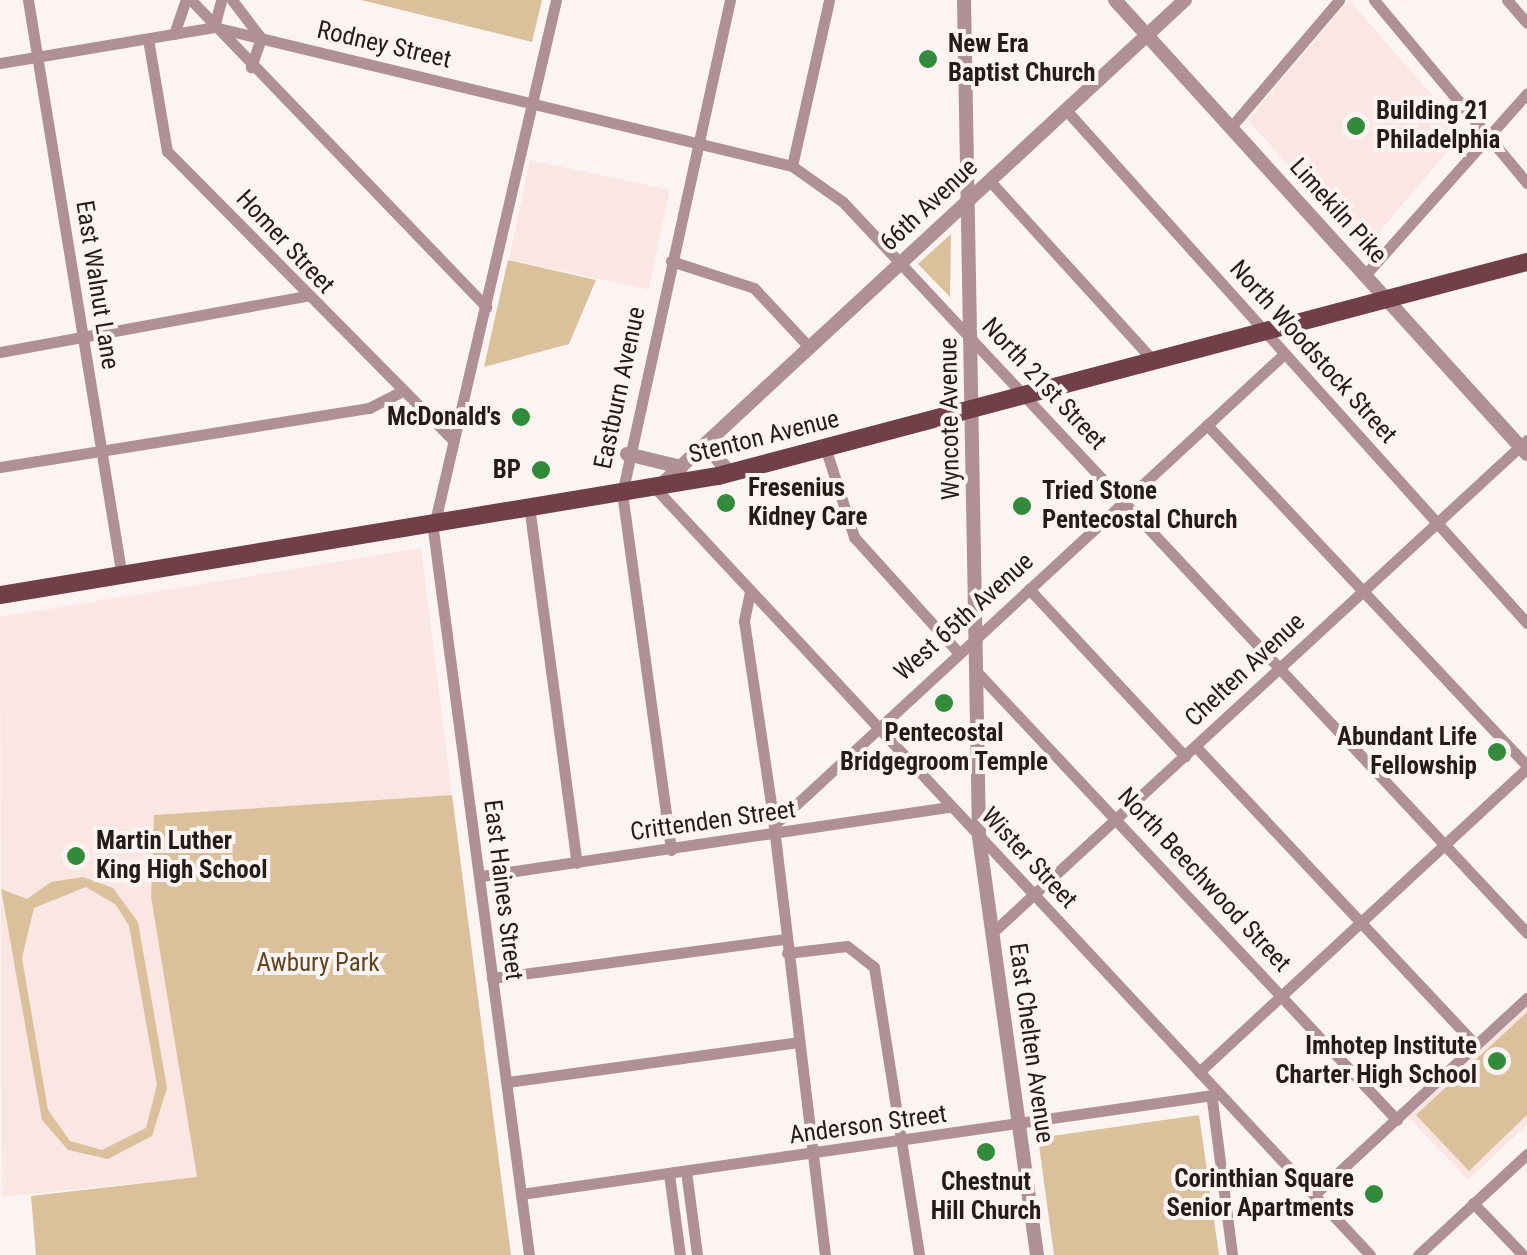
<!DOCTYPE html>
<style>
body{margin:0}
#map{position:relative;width:1527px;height:1255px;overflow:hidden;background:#fcf4f2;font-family:"Roboto Condensed",sans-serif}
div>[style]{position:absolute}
.built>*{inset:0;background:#fae7e3;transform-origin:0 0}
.green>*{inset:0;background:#dbc19b}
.minor>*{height:11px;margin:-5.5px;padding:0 5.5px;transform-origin:5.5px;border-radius:5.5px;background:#af9195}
.tertiary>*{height:14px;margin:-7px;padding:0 7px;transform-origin:7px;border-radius:7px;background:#af9195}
.primary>*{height:18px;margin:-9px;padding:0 9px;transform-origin:9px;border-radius:9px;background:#703f47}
.dots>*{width:28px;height:28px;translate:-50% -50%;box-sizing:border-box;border:5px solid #fcf4f2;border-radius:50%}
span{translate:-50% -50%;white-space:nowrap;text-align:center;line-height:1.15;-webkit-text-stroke:8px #fcf4f2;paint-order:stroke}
.street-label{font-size:25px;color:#271a17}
.poi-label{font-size:25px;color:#271a17;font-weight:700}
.left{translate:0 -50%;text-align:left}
.right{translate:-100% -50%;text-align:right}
.park-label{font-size:25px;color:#5e451b}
</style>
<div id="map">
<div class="built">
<div style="clip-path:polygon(1349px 0,1464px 132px,1363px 251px,1248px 120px)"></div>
<div style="left:530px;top:160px;width:143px;height:102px;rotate:12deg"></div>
<div style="clip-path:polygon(421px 548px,452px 795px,154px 815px,151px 897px,197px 1177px,2px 1197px,0 617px)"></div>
<div style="clip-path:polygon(1527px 1006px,1527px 1125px,1468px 1180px,1408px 1117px)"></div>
</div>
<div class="green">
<div style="clip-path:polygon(361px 0,542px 0,532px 42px)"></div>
<div style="clip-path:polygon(951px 234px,950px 297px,918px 264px)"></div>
<div style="clip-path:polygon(508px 260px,596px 280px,569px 344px,484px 367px)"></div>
<div style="clip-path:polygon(452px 795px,511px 1255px,36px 1255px,31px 1196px,197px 1177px,151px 897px,154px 815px)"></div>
<div style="clip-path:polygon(evenodd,83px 877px,113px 888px,138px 922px,167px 1088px,152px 1136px,108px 1159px,68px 1150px,42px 1120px,1px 889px,27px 899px,51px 882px,83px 877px,86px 887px,116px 905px,129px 926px,157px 1085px,146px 1128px,102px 1150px,70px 1141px,48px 1110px,22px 958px,34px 908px,86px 887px)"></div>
<div style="clip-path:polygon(1527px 1012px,1527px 1115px,1469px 1171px,1416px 1115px)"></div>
<div style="clip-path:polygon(1199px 1115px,1219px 1255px,1054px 1255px,1038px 1138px)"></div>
</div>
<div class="minor">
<div style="left:28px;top:0;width:585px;rotate:80.75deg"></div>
<div style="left:191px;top:0;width:426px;rotate:46.1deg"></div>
<div style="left:232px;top:0;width:48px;rotate:52.7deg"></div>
<div style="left:261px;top:38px;width:31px;rotate:109deg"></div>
<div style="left:1374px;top:0;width:239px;rotate:50.1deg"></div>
<div style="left:1507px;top:0;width:30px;rotate:49deg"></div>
<div style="left:214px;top:27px;width:28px;rotate:-75deg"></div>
<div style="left:174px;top:34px;width:36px;rotate:-71deg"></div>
<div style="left:148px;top:39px;width:114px;rotate:80.4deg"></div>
<div style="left:167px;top:151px;width:407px;rotate:45.3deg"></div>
<div style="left:0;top:63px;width:217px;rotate:-9.5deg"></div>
<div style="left:214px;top:27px;width:594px;rotate:13.52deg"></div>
<div style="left:792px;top:166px;width:62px;rotate:35.2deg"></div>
<div style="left:843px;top:202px;width:1001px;rotate:46.9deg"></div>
<div style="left:1066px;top:110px;width:690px;rotate:48.06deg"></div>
<div style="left:1231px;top:127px;width:167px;rotate:-49.6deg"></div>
<div style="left:792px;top:166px;width:170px;rotate:-77.4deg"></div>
<div style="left:989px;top:180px;width:244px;rotate:47.7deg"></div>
<div style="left:671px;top:261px;width:87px;rotate:18deg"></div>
<div style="left:754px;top:288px;width:81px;rotate:47deg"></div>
<div style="left:1366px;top:274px;width:242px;rotate:-48.3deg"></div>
<div style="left:0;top:352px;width:310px;rotate:-10.4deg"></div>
<div style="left:1207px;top:425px;width:468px;rotate:46.8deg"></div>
<div style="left:825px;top:447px;width:95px;rotate:72.1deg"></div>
<div style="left:854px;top:537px;width:155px;rotate:47.9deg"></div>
<div style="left:0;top:467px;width:374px;rotate:-9.1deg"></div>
<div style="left:369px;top:408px;width:33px;rotate:-27deg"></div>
<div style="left:656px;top:489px;width:1047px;rotate:47.01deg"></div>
<div style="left:530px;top:513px;width:353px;rotate:82.4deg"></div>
<div style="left:1029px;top:589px;width:229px;rotate:47deg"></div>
<div style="left:750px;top:592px;width:30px;rotate:102deg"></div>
<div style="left:744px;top:621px;width:206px;rotate:81.6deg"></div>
<div style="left:977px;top:672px;width:614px;rotate:46.85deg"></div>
<div style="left:1196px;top:747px;width:409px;rotate:46.8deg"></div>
<div style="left:671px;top:850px;width:359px;rotate:-97.8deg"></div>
<div style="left:622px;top:494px;width:506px;rotate:-77.67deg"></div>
<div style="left:481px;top:876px;width:475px;rotate:-8.4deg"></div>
<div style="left:993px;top:932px;width:726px;rotate:-42.66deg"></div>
<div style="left:787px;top:953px;width:60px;rotate:-6.7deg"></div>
<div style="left:847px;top:946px;width:34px;rotate:38deg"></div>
<div style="left:874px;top:967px;width:291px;rotate:81.1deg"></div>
<div style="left:492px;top:978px;width:296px;rotate:-7.6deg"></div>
<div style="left:1199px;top:1072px;width:447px;rotate:-42.8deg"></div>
<div style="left:507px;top:1082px;width:294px;rotate:-7.8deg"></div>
<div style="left:1212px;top:1100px;width:156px;rotate:82.6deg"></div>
<div style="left:686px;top:1171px;width:85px;rotate:82.5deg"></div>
<div style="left:669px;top:1174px;width:82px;rotate:82.3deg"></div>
<div style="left:521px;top:1194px;width:706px;rotate:-8.14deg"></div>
<div style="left:1314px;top:1195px;width:290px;rotate:-42.8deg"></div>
<div style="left:1473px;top:1203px;width:72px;rotate:46.1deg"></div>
<div style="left:529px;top:1255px;width:731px;rotate:-97.54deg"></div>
<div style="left:433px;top:530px;width:544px;rotate:-76.93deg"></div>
<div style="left:825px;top:1255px;width:433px;rotate:-96.8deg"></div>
<div style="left:774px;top:825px;width:693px;rotate:-42.72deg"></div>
<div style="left:1418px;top:1255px;width:149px;rotate:-42.8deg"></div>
</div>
<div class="tertiary">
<div style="left:964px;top:0;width:837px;rotate:88.97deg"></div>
<div style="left:979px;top:837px;width:422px;rotate:82.1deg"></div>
<div style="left:1115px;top:0;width:613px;rotate:47.78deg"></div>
<div style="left:705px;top:445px;width:38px;rotate:48deg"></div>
<div style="left:627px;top:454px;width:56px;rotate:13.5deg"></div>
<div style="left:661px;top:485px;width:714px;rotate:-42.79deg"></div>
</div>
<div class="primary">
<div style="left:0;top:595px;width:728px;rotate:-9.41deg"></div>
<div style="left:718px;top:476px;width:837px;rotate:-14.82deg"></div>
</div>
<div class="dots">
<div style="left:928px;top:59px;background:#318b3b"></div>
<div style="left:1356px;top:126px;background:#318b3b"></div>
<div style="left:521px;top:417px;background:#318b3b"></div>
<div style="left:541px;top:470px;background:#318b3b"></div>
<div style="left:726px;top:503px;background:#318b3b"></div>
<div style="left:1022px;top:506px;background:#318b3b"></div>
<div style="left:944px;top:703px;background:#318b3b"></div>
<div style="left:1497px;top:752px;background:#318b3b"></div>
<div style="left:76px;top:856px;background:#318b3b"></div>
<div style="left:1497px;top:1061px;background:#318b3b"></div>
<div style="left:986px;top:1152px;background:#318b3b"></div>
<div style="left:1374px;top:1194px;background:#318b3b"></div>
</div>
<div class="street-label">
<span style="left:384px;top:45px;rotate:13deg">Rodney Street</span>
<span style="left:929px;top:205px;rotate:-43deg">66th Avenue</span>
<span style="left:1338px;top:211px;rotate:48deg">Limekiln Pike</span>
<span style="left:285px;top:242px;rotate:47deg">Homer Street</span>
<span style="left:97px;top:285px;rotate:81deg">East Walnut Lane</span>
<span style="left:1313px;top:352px;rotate:48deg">North Woodstock Street</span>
<span style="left:1044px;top:384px;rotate:47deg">North 21st Street</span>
<span style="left:620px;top:388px;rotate:-78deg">Eastburn Avenue</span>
<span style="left:950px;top:419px;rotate:-91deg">Wyncote Avenue</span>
<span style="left:764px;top:437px;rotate:-14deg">Stenton Avenue</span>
<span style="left:964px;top:617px;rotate:-42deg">West 65th Avenue</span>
<span style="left:1245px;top:670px;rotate:-43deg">Chelten Avenue</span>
<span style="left:713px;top:821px;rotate:-8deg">Crittenden Street</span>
<span style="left:1029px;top:858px;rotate:47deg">Wister Street</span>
<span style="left:1204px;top:880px;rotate:47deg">North Beechwood Street</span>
<span style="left:503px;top:890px;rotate:83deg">East Haines Street</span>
<span style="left:1031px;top:1043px;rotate:82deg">East Chelten Avenue</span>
<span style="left:868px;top:1125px;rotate:-8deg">Anderson Street</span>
</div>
<div class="poi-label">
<span class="left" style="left:948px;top:59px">New Era<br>Baptist Church</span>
<span class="left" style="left:1376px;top:126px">Building 21<br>Philadelphia</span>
<span class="right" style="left:501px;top:417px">McDonald's</span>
<span class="right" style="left:521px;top:470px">BP</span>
<span class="left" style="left:748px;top:503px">Fresenius<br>Kidney Care</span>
<span class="left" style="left:1042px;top:506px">Tried Stone<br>Pentecostal Church</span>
<span style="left:944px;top:748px">Pentecostal<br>Bridgegroom Temple</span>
<span class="right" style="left:1477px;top:752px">Abundant Life<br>Fellowship</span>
<span class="left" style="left:96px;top:856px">Martin Luther<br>King High School</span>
<span class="right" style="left:1477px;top:1061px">Imhotep Institute<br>Charter High School</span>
<span class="right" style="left:1354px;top:1194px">Corinthian Square<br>Senior Apartments</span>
<span style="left:986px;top:1197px">Chestnut<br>Hill Church</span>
</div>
<div class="park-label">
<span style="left:318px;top:963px">Awbury Park</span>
</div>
</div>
